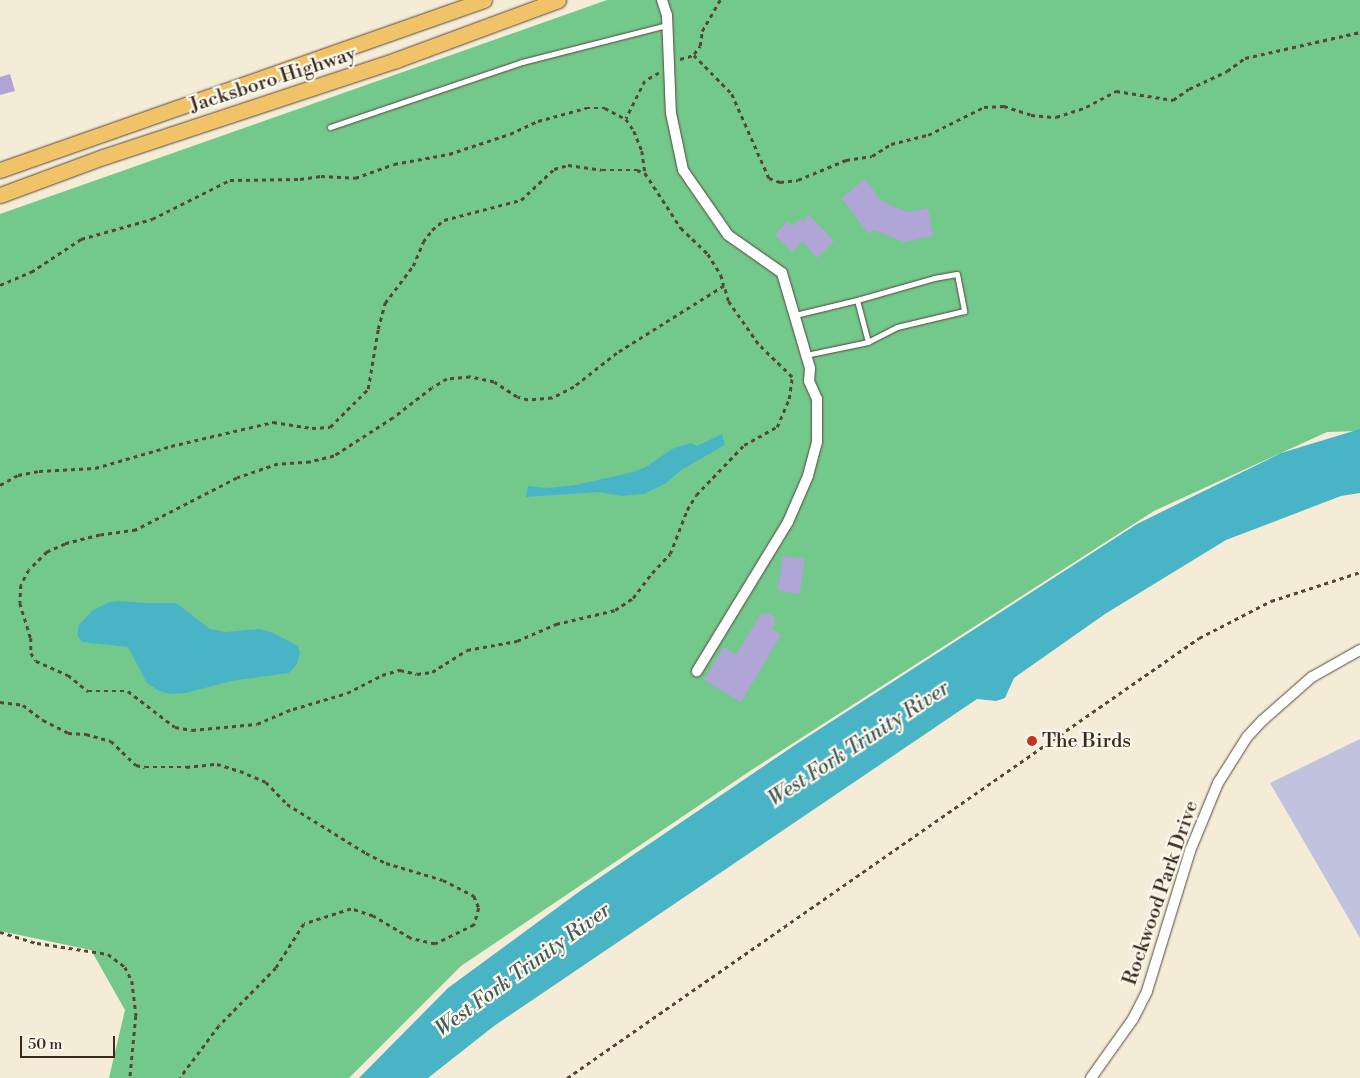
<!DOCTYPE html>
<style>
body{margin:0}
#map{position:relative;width:1360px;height:1078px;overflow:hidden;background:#f5ecd7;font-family:"Libre Bodoni",serif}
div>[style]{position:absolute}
.industrial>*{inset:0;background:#c1c2dd}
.green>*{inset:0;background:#73c88c}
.water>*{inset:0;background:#49b4c6}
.building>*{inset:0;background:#b1a4d7;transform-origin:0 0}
.path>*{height:2.5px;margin-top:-1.25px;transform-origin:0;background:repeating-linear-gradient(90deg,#57473a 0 4px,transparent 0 8px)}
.roads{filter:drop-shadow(0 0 1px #57473a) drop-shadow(0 0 1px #57473a)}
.lane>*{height:5px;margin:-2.5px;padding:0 2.5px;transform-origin:2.5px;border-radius:2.5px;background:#fff}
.street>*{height:10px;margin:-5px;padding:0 5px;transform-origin:5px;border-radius:5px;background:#fff}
.primary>*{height:15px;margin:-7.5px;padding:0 7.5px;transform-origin:7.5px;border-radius:7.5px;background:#f0c369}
.dots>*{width:14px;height:14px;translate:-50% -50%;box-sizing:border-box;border:2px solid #fbf7ec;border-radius:50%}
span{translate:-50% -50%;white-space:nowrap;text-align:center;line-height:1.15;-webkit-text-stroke:4.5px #fbf7ec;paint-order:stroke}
.street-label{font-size:20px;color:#3b2a1e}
.poi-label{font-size:20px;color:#3b2a1e}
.left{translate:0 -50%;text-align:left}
.water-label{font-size:21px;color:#405a59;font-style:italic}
.scale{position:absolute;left:20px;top:1036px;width:95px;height:22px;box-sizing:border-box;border:2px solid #3b2a1e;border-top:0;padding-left:6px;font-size:15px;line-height:18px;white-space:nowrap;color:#3b2a1e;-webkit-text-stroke:4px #fbf7ec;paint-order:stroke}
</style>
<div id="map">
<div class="industrial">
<div style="clip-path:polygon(1360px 739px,1360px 938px,1270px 783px)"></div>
</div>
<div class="green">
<div style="clip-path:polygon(607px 0,1360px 0,1360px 431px,1327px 432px,1154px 511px,750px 771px,461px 966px,349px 1078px,109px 1078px,125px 1010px,91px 950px,0 931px,0 214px)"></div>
</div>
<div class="water">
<div style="clip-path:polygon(1360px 429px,1360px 493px,1341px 496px,1226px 540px,1105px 614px,1014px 678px,1005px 698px,996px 701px,977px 699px,494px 1026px,428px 1078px,359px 1078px,448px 988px,580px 891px,795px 745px,1137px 524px,1281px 453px)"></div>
<div style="clip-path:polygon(722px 434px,725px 445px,681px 470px,666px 483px,644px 494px,622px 496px,598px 492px,526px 497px,528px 486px,547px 488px,576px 485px,633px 472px,646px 467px,672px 449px,691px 443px,697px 446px)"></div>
<div style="clip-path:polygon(118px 601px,147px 603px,176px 603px,210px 629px,225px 632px,259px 629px,271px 632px,298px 646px,300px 653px,297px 664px,289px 673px,231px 681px,186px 693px,171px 694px,159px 691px,147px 683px,128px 647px,82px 642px,77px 635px,79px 625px,93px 610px,110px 602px)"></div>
</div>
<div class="building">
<div style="clip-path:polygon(10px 74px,15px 91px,0 95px,0 77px)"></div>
<div style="clip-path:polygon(865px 179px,881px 201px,908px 212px,928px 208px,933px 236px,904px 242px,874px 230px,869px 234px,841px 198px)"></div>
<div style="clip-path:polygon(809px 215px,834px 241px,817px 258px,802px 241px,792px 252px,775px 235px,787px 221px,792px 226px,801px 218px,803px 221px)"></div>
<div style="left:783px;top:556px;width:22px;height:35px;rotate:8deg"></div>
<div style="clip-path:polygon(767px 613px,773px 616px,775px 624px,772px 629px,781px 635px,741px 702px,704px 680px,724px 647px,736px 655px,760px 615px)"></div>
</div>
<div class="path">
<div style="left:694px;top:54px;width:10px;rotate:-53deg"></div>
<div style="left:700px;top:46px;width:15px;rotate:-82deg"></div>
<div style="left:702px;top:31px;width:36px;rotate:-60deg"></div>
<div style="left:680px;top:59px;width:15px;rotate:-16deg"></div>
<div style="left:694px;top:55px;width:54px;rotate:45.7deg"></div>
<div style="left:732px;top:94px;width:92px;rotate:66.2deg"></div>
<div style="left:769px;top:178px;width:12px;rotate:20deg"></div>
<div style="left:780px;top:182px;width:18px;rotate:-6deg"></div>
<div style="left:798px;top:180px;width:52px;rotate:-22.6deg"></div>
<div style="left:846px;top:160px;width:26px;rotate:-9deg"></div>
<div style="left:872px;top:156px;width:22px;rotate:-32deg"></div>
<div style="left:891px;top:144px;width:38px;rotate:-14deg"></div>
<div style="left:928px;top:135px;width:63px;rotate:-26.6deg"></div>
<div style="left:984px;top:107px;width:20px;rotate:-3deg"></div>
<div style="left:1004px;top:106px;width:28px;rotate:18deg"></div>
<div style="left:1031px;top:115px;width:25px;rotate:5deg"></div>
<div style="left:1056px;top:117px;width:32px;rotate:-18deg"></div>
<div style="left:1086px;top:107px;width:34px;rotate:-28deg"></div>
<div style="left:1116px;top:91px;width:58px;rotate:9deg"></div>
<div style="left:1173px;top:100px;width:19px;rotate:-35deg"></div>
<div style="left:1189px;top:89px;width:42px;rotate:-25.3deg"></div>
<div style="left:1227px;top:71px;width:22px;rotate:-36deg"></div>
<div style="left:1245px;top:58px;width:118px;rotate:-12.7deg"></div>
<div style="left:659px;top:73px;width:16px;rotate:150deg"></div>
<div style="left:645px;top:81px;width:42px;rotate:116.6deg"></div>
<div style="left:626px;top:119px;width:14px;rotate:56deg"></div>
<div style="left:634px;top:131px;width:22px;rotate:68deg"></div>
<div style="left:642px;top:151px;width:22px;rotate:82deg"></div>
<div style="left:645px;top:173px;width:66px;rotate:56.8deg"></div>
<div style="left:681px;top:228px;width:37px;rotate:44deg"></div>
<div style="left:708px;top:254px;width:25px;rotate:58deg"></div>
<div style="left:721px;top:275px;width:11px;rotate:75deg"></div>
<div style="left:724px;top:286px;width:126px;rotate:147.9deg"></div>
<div style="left:617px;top:353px;width:55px;rotate:141.7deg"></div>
<div style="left:574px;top:387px;width:25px;rotate:153deg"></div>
<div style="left:552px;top:398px;width:24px;rotate:175deg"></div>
<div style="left:528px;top:400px;width:11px;rotate:-165deg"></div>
<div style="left:517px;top:397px;width:27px;rotate:-147deg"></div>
<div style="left:494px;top:382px;width:25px;rotate:-168deg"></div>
<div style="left:470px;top:377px;width:23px;rotate:175deg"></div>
<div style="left:447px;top:379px;width:17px;rotate:149deg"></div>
<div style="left:432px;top:388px;width:49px;rotate:142.4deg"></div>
<div style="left:393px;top:418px;width:70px;rotate:147.2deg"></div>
<div style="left:334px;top:456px;width:25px;rotate:166deg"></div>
<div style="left:310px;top:462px;width:32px;rotate:176deg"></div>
<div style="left:278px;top:464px;width:43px;rotate:161.1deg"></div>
<div style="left:237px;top:478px;width:114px;rotate:152.8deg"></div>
<div style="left:136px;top:530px;width:36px;rotate:172deg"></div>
<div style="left:100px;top:535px;width:36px;rotate:166deg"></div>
<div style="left:65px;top:544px;width:20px;rotate:156deg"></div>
<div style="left:47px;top:552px;width:25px;rotate:135deg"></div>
<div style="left:29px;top:570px;width:17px;rotate:118deg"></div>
<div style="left:21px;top:585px;width:18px;rotate:93deg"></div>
<div style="left:20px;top:603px;width:37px;rotate:73deg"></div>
<div style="left:31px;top:638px;width:15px;rotate:90deg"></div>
<div style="left:31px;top:653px;width:9px;rotate:58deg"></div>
<div style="left:36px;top:661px;width:35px;rotate:24deg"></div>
<div style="left:68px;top:675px;width:26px;rotate:39deg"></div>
<div style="left:88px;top:691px;width:40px"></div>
<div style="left:128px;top:691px;width:59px;rotate:37.5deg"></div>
<div style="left:175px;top:727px;width:17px;rotate:10deg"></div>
<div style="left:192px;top:730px;width:65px;rotate:-5.3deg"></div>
<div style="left:257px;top:724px;width:39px;rotate:-23deg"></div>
<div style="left:293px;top:709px;width:56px;rotate:-16.5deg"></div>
<div style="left:347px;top:693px;width:39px;rotate:-27deg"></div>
<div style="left:382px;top:675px;width:19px;rotate:-16deg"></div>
<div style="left:400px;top:670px;width:17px;rotate:13deg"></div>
<div style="left:417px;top:674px;width:15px;rotate:-8deg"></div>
<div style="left:432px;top:672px;width:41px;rotate:-32.2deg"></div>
<div style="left:467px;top:650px;width:51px;rotate:-10.2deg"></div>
<div style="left:517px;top:641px;width:43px;rotate:-23.6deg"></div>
<div style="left:556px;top:624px;width:61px;rotate:-13.3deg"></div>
<div style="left:615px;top:610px;width:22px;rotate:-34deg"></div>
<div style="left:633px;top:598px;width:31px;rotate:-53deg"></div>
<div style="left:652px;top:573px;width:26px;rotate:-47deg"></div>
<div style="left:670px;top:554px;width:47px;rotate:-68.9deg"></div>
<div style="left:687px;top:510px;width:17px;rotate:-59deg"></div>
<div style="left:696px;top:495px;width:69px;rotate:-46.2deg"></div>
<div style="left:744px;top:445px;width:38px;rotate:-29deg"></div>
<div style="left:777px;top:427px;width:30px;rotate:-67deg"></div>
<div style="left:789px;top:399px;width:22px;rotate:-82deg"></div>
<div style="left:792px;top:377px;width:47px;rotate:-135.9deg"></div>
<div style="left:758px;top:344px;width:52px;rotate:-124.9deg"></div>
<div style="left:728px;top:301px;width:16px;rotate:-105deg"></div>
<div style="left:0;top:285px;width:34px;rotate:-23deg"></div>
<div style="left:31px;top:272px;width:60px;rotate:-33.4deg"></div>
<div style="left:81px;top:239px;width:74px;rotate:-15.7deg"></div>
<div style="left:152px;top:219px;width:87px;rotate:-26.6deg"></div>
<div style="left:230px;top:180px;width:70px;rotate:-0.8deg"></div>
<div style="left:300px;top:179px;width:21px;rotate:-8deg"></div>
<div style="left:321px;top:176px;width:34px;rotate:3deg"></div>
<div style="left:355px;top:178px;width:41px;rotate:-19.7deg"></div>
<div style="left:394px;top:164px;width:56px;rotate:-10.3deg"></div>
<div style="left:449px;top:154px;width:64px;rotate:-18.2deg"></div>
<div style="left:510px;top:134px;width:31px;rotate:-25deg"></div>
<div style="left:538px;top:121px;width:50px;rotate:-15.2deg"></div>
<div style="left:586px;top:108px;width:19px"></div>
<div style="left:605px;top:108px;width:24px;rotate:28deg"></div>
<div style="left:0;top:485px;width:21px;rotate:-29deg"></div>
<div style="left:18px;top:475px;width:21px;rotate:-11deg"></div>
<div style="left:39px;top:471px;width:56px;rotate:-3.1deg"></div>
<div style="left:95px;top:468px;width:79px;rotate:-16.1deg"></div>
<div style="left:171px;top:446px;width:105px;rotate:-13.2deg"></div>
<div style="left:273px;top:422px;width:39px;rotate:9deg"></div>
<div style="left:312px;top:428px;width:18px;rotate:-3deg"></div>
<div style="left:330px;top:427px;width:54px;rotate:-45deg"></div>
<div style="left:368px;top:389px;width:61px;rotate:-80.5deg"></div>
<div style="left:378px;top:329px;width:27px;rotate:-75deg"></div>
<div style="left:385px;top:303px;width:46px;rotate:-52.9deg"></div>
<div style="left:413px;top:266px;width:26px;rotate:-67deg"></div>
<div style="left:423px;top:242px;width:15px;rotate:-53deg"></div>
<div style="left:432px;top:230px;width:16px;rotate:-40deg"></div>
<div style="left:444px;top:220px;width:80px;rotate:-14.6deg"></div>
<div style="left:521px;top:200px;width:45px;rotate:-43.2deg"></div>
<div style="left:554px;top:169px;width:15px;rotate:-16deg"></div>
<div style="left:568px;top:165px;width:34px;rotate:8deg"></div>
<div style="left:602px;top:170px;width:35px"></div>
<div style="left:637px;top:170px;width:9px;rotate:21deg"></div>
<div style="left:0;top:702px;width:23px;rotate:7deg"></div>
<div style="left:23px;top:705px;width:25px;rotate:37deg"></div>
<div style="left:43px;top:720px;width:28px;rotate:27deg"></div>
<div style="left:68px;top:733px;width:18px;rotate:3deg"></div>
<div style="left:86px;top:734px;width:26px;rotate:16deg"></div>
<div style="left:111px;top:741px;width:35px;rotate:44deg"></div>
<div style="left:136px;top:765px;width:9px;rotate:13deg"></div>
<div style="left:145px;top:767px;width:41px"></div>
<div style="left:186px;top:767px;width:31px;rotate:-6deg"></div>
<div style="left:217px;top:764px;width:24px;rotate:17deg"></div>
<div style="left:240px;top:771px;width:28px;rotate:23deg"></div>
<div style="left:266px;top:782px;width:30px;rotate:46deg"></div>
<div style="left:287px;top:804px;width:93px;rotate:31.8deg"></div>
<div style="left:366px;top:853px;width:22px;rotate:27deg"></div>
<div style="left:386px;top:863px;width:59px;rotate:16.6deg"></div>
<div style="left:443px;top:880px;width:35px;rotate:27deg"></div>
<div style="left:474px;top:896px;width:13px;rotate:67deg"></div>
<div style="left:479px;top:908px;width:18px;rotate:106deg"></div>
<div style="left:474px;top:925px;width:43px;rotate:154deg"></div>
<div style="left:435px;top:944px;width:26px;rotate:-167deg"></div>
<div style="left:410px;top:938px;width:43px;rotate:-149.3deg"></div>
<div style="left:373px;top:916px;width:23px;rotate:-162deg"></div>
<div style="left:351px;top:909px;width:49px;rotate:162.3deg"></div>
<div style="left:304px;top:924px;width:52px;rotate:122.5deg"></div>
<div style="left:276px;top:968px;width:81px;rotate:134.5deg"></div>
<div style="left:219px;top:1026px;width:65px;rotate:126.9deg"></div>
<div style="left:0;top:932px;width:39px;rotate:17deg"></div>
<div style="left:37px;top:943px;width:72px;rotate:8.8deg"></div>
<div style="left:108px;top:954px;width:21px;rotate:37deg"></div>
<div style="left:125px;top:967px;width:16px;rotate:63deg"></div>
<div style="left:132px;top:981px;width:35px;rotate:83deg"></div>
<div style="left:136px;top:1016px;width:62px;rotate:95.5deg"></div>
<div style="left:567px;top:1078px;width:770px;rotate:-34.85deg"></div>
<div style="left:1199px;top:638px;width:81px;rotate:-27.2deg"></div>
<div style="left:1271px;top:601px;width:94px;rotate:-18deg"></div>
</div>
<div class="roads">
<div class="lane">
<div style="left:330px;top:127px;width:203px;rotate:-18.7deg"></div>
<div style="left:522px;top:62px;width:150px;rotate:-14.3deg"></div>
<div style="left:857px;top:300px;width:80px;rotate:-15.9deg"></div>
<div style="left:934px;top:278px;width:23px;rotate:-10deg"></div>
<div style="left:957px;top:274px;width:38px;rotate:79deg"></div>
<div style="left:964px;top:311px;width:69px;rotate:166.6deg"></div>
<div style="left:897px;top:327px;width:33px;rotate:153deg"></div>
<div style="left:795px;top:315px;width:64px;rotate:-13.6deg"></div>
<div style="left:857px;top:300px;width:43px;rotate:75.3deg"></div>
<div style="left:868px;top:342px;width:63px;rotate:168.2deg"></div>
</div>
<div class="street">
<div style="left:662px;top:0;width:16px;rotate:72deg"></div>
<div style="left:667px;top:15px;width:98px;rotate:87.7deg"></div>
<div style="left:671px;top:113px;width:58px;rotate:78.1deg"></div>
<div style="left:683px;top:170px;width:79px;rotate:55.3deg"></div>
<div style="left:728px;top:235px;width:66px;rotate:35.1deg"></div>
<div style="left:782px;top:273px;width:99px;rotate:73.6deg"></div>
<div style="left:810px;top:368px;width:13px;rotate:94deg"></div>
<div style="left:809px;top:381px;width:20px;rotate:66deg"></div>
<div style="left:817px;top:399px;width:43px;rotate:90deg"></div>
<div style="left:817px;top:442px;width:35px;rotate:105deg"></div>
<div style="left:808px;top:476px;width:50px;rotate:113.5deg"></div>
<div style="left:788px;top:522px;width:175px;rotate:121.4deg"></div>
<div style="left:1091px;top:1078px;width:72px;rotate:-54.6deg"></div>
<div style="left:1133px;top:1019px;width:31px;rotate:-63deg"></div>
<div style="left:1147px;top:991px;width:146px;rotate:-72.9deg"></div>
<div style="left:1190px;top:851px;width:74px;rotate:-67.6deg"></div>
<div style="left:1218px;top:783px;width:54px;rotate:-57.8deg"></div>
<div style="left:1247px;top:737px;width:23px;rotate:-47deg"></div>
<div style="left:1263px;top:720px;width:65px;rotate:-41.3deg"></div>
<div style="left:1312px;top:677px;width:55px;rotate:-29.4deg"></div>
</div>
<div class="primary">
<div style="left:0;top:170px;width:513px;rotate:-19.35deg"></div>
<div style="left:0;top:195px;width:110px;rotate:-20.3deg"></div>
<div style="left:103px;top:157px;width:309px;rotate:-18.3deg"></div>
<div style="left:396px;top:60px;width:173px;rotate:-20.3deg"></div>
</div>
</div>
<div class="dots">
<div style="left:1032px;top:741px;background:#c8321e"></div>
</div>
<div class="street-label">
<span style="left:273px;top:80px;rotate:-18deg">Jacksboro Highway</span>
<span style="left:1161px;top:893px;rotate:-71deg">Rockwood Park Drive</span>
</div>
<div class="poi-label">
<span class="left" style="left:1042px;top:741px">The Birds</span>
</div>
<div class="water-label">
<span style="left:859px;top:744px;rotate:-33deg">West Fork Trinity River</span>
<span style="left:523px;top:970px;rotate:-36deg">West Fork Trinity River</span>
</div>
<div class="scale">50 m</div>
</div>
